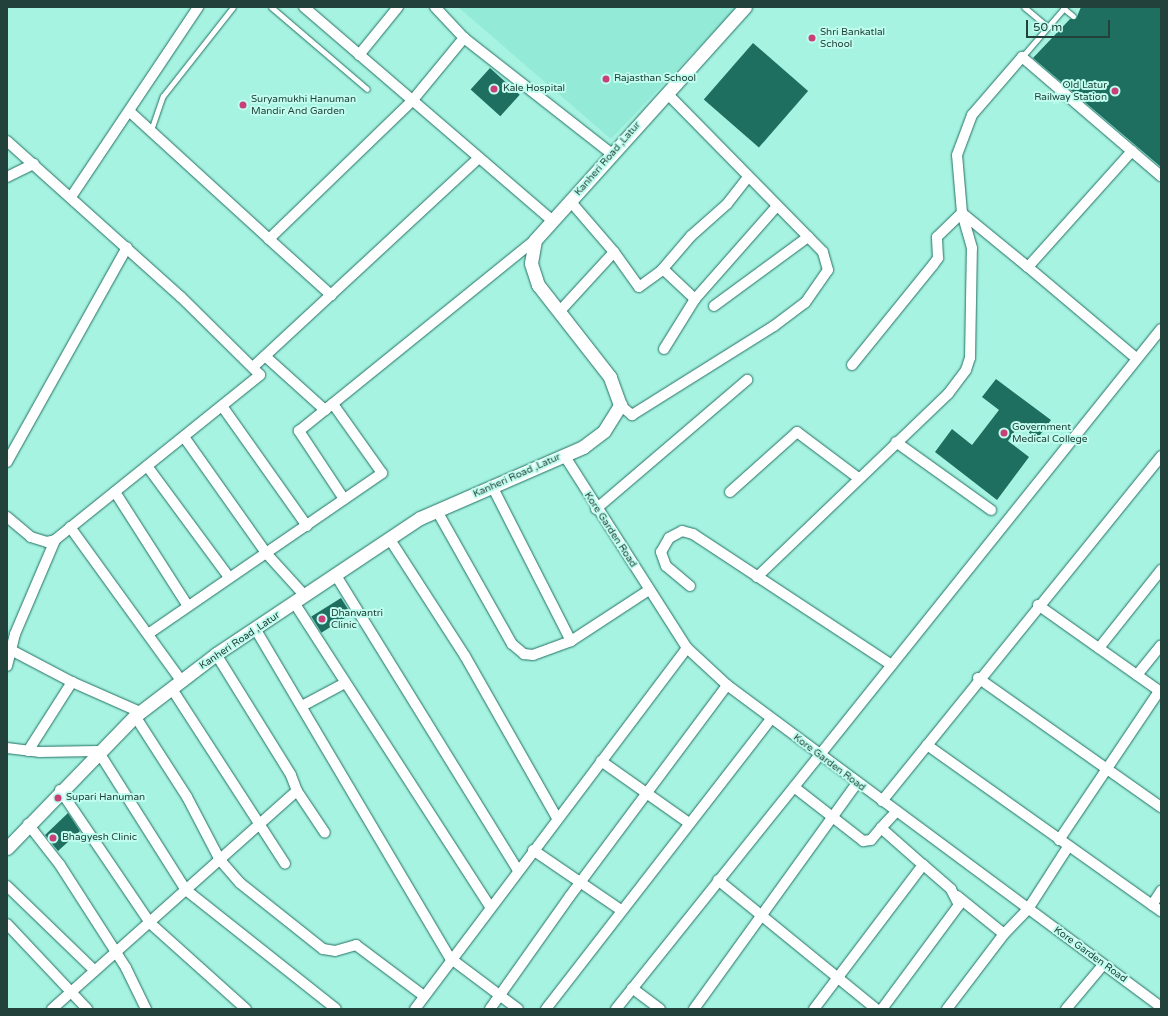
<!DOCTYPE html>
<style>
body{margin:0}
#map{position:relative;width:1168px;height:1016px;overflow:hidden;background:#a7f3e2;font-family:"Varela Round",sans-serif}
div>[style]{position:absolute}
.built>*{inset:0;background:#93ead7}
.building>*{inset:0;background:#1f6f61;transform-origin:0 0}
.roads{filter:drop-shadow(0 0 1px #227163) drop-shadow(0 0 1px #227163)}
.service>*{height:5px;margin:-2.5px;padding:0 2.5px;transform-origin:2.5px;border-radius:2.5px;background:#fff}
.minor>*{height:10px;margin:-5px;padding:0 5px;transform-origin:5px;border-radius:5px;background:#fff}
.tertiary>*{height:13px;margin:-6.5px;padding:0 6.5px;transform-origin:6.5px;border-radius:6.5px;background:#fff}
.dots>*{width:11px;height:11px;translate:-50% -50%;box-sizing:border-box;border:2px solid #c1fdef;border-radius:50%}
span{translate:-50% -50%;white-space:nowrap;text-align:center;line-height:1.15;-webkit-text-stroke:4px #c1fdef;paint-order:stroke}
.poi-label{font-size:10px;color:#21413a}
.left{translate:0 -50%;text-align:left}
.right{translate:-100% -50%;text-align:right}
.street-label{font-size:10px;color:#21413a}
.frame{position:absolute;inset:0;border:8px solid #21413a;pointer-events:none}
.scale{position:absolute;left:1026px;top:20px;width:84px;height:18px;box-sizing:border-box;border:2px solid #21413a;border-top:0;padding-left:5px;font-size:12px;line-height:14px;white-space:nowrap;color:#21413a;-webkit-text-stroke:3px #c1fdef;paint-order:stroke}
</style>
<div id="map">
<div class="built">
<div style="clip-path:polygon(458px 7px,737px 7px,611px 139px)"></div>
</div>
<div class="building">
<div style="clip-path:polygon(1081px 7px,1161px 7px,1161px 167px,1033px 58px,1070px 19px,1076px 19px)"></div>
<div style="left:753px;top:43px;width:73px;height:75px;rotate:41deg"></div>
<div style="left:490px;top:68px;width:40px;height:29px;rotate:42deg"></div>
<div style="clip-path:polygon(996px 379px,1051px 420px,1037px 439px,1019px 425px,1008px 441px,1029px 457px,997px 500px,935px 452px,952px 429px,972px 445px,999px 410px,982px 397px)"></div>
<div style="left:341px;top:598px;width:19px;height:35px;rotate:58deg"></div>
<div style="clip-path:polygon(68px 813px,80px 831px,58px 851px,45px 835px)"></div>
</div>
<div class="roads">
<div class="service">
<div style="left:271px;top:7px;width:126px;rotate:40.5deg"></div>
<div style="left:1024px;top:7px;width:31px;rotate:40deg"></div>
<div style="left:1063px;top:8px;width:13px;rotate:39deg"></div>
<div style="left:1022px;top:57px;width:66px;rotate:-49.3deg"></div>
<div style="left:151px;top:130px;width:36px;rotate:-71deg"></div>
<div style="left:163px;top:96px;width:113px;rotate:-51.8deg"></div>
</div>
<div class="minor">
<div style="left:304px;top:7px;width:328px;rotate:40.7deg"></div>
<div style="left:435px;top:7px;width:42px;rotate:46.9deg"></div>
<div style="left:359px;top:55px;width:62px;rotate:-50.9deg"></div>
<div style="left:129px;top:111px;width:190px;rotate:42.4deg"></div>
<div style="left:269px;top:239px;width:199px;rotate:-44deg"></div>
<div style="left:412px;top:101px;width:82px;rotate:-50.5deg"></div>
<div style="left:464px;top:38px;width:188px;rotate:38.1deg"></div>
<div style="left:7px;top:141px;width:234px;rotate:41.9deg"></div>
<div style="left:181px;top:297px;width:111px;rotate:44.6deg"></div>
<div style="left:260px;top:375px;width:263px;rotate:141.2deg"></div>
<div style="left:55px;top:540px;width:8px;rotate:166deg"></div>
<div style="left:47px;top:542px;width:17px;rotate:-163deg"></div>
<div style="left:31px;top:537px;width:31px;rotate:-140deg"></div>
<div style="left:1132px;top:151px;width:156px;rotate:131.9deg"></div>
<div style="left:1028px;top:267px;width:141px;rotate:40.1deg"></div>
<div style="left:7px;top:177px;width:30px;rotate:-26deg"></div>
<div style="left:71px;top:197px;width:229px;rotate:-56.2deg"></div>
<div style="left:269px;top:239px;width:84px;rotate:42.1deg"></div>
<div style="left:614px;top:252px;width:43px;rotate:54.5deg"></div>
<div style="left:639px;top:287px;width:27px;rotate:-36deg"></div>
<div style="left:661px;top:271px;width:46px;rotate:-49.4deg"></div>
<div style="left:691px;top:236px;width:48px;rotate:-41.6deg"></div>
<div style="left:727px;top:204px;width:34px;rotate:-52deg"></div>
<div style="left:663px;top:269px;width:44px;rotate:43.2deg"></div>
<div style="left:714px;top:306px;width:117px;rotate:-36.3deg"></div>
<div style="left:559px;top:312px;width:81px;rotate:-47.5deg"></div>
<div style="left:614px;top:252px;width:66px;rotate:-130.7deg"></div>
<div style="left:664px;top:349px;width:59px;rotate:-58.2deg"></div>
<div style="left:695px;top:299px;width:124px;rotate:-48.6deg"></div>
<div style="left:265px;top:356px;width:81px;rotate:42deg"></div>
<div style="left:852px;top:365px;width:129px;rotate:-51deg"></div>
<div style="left:933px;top:265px;width:9px;rotate:-54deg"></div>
<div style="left:938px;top:258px;width:21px;rotate:-93deg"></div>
<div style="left:937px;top:237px;width:35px;rotate:-44deg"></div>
<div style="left:962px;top:213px;width:85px;rotate:39.3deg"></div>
<div style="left:253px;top:367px;width:308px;rotate:-42.8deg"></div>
<div style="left:620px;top:405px;width:16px;rotate:40deg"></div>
<div style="left:632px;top:415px;width:168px;rotate:-32.1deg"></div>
<div style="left:774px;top:326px;width:39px;rotate:-37deg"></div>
<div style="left:805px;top:303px;width:40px;rotate:-55.1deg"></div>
<div style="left:828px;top:270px;width:19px;rotate:-106deg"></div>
<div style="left:823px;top:252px;width:223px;rotate:-134.5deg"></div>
<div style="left:222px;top:406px;width:147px;rotate:54.7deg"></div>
<div style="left:184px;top:437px;width:142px;rotate:54.7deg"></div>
<div style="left:266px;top:553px;width:58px;rotate:47.8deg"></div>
<div style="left:896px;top:442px;width:117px;rotate:35.6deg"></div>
<div style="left:564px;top:455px;width:229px;rotate:57.5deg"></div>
<div style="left:687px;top:648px;width:54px;rotate:42.8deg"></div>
<div style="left:727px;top:685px;width:540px;rotate:36.57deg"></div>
<div style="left:7px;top:462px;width:246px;rotate:-60.8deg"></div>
<div style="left:147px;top:466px;width:137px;rotate:53.6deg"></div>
<div style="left:493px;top:488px;width:172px;rotate:63deg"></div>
<div style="left:115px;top:492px;width:135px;rotate:57.4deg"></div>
<div style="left:730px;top:492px;width:90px;rotate:-41.8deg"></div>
<div style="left:797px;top:432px;width:75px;rotate:36.9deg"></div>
<div style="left:344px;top:499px;width:82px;rotate:-123.5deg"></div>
<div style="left:299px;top:431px;width:304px;rotate:-39deg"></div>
<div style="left:596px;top:509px;width:199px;rotate:-40.5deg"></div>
<div style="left:437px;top:511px;width:153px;rotate:60.6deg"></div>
<div style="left:512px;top:644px;width:16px;rotate:40deg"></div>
<div style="left:524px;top:654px;width:9px;rotate:6deg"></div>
<div style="left:533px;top:655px;width:40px;rotate:-20.2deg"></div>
<div style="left:571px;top:641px;width:93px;rotate:-33.2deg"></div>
<div style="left:70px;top:527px;width:191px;rotate:54.1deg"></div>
<div style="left:389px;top:538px;width:140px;rotate:57.2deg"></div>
<div style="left:465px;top:656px;width:186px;rotate:60.4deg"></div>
<div style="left:335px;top:574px;width:348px;rotate:58.3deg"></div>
<div style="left:757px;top:577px;width:265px;rotate:-43.8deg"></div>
<div style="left:948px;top:394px;width:30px;rotate:-53deg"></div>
<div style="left:966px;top:370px;width:13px;rotate:-72deg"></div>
<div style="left:970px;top:358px;width:110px;rotate:-89deg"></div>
<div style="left:972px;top:248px;width:36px;rotate:-106deg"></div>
<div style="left:962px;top:213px;width:58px;rotate:-94.9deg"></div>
<div style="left:957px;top:155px;width:43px;rotate:-69.4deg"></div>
<div style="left:972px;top:115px;width:77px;rotate:-49.2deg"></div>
<div style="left:1022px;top:57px;width:183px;rotate:40.6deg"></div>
<div style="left:690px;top:586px;width:31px;rotate:-140deg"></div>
<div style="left:666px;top:566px;width:15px;rotate:-110deg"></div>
<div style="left:661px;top:552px;width:16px;rotate:-60deg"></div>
<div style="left:669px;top:538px;width:15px;rotate:-28deg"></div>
<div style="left:682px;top:531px;width:11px;rotate:15deg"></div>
<div style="left:693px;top:534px;width:238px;rotate:33.4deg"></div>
<div style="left:295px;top:604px;width:360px;rotate:57.2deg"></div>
<div style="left:1038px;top:605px;width:151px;rotate:35.3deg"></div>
<div style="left:256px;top:630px;width:381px;rotate:59.4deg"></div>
<div style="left:450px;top:958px;width:85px;rotate:36.9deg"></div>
<div style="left:148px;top:634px;width:284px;rotate:-34.5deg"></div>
<div style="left:382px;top:473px;width:85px;rotate:-125.4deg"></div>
<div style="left:1099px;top:648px;width:100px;rotate:-51.5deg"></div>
<div style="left:11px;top:650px;width:69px;rotate:27.7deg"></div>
<div style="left:7px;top:666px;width:33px;rotate:-76deg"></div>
<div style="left:15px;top:634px;width:102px;rotate:-66.9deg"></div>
<div style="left:1137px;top:675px;width:38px;rotate:-51deg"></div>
<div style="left:978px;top:678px;width:224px;rotate:35.2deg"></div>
<div style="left:172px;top:689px;width:208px;rotate:57.1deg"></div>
<div style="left:302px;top:706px;width:49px;rotate:-28.1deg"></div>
<div style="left:135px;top:716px;width:96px;rotate:57.3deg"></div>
<div style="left:187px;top:797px;width:71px;rotate:62.4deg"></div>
<div style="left:220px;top:860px;width:30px;rotate:49deg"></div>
<div style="left:240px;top:883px;width:106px;rotate:38.5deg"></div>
<div style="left:323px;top:949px;width:12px;rotate:9deg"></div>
<div style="left:335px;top:951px;width:22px;rotate:-16deg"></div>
<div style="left:356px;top:945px;width:85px;rotate:36.9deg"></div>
<div style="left:927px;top:745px;width:287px;rotate:35.4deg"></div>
<div style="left:7px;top:748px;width:32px;rotate:7deg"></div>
<div style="left:39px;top:752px;width:59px;rotate:-1deg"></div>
<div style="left:98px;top:751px;width:165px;rotate:57.7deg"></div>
<div style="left:186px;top:890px;width:191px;rotate:38.4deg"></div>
<div style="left:28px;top:751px;width:82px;rotate:-57.5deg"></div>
<div style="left:72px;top:682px;width:74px;rotate:23.8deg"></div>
<div style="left:601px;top:761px;width:108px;rotate:35.2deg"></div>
<div style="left:794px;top:787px;width:88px;rotate:38deg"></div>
<div style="left:863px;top:841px;width:8px;rotate:-7deg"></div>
<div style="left:871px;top:840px;width:16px;rotate:-50deg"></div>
<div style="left:60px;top:790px;width:161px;rotate:55.9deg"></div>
<div style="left:150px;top:923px;width:129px;rotate:41.9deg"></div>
<div style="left:297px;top:791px;width:50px;rotate:56.3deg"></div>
<div style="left:882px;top:801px;width:444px;rotate:-51deg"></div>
<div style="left:28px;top:824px;width:52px;rotate:52deg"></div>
<div style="left:60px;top:865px;width:122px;rotate:57.3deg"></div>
<div style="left:126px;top:968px;width:46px;rotate:64deg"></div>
<div style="left:1059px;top:840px;width:179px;rotate:-56.1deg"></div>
<div style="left:533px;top:850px;width:107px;rotate:34.3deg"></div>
<div style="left:718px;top:880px;width:204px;rotate:39.2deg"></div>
<div style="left:7px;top:886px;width:122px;rotate:44deg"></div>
<div style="left:957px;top:896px;width:60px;rotate:39deg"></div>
<div style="left:1152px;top:905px;width:17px;rotate:-57deg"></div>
<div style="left:7px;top:924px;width:117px;rotate:46.7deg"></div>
<div style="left:632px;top:988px;width:35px;rotate:37deg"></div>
<div style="left:52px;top:1009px;width:328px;rotate:-41.7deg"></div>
<div style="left:297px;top:791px;width:17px;rotate:-111deg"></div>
<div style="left:291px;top:775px;width:142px;rotate:-121.8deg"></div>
<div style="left:415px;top:1009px;width:452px;rotate:-53deg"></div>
<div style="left:490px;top:1009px;width:138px;rotate:-54.7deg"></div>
<div style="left:570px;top:896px;width:263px;rotate:-53.3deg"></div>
<div style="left:546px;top:1009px;width:367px;rotate:-52.2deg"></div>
<div style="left:616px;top:1009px;width:871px;rotate:-51.29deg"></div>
<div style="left:694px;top:1009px;width:277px;rotate:-54.2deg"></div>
<div style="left:814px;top:1009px;width:181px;rotate:-52.9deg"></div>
<div style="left:923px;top:865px;width:56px;rotate:-138.6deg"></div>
<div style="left:881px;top:828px;width:22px;rotate:-47deg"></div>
<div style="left:882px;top:1009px;width:129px;rotate:-53.5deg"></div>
<div style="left:959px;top:905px;width:18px;rotate:-117deg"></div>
<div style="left:951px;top:889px;width:37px;rotate:-139deg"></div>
<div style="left:947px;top:1009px;width:94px;rotate:-52.8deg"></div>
<div style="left:1004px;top:934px;width:35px;rotate:-46deg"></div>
<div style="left:1028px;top:909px;width:74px;rotate:-57.2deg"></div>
<div style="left:1066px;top:1009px;width:57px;rotate:-49.9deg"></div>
</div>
<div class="tertiary">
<div style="left:7px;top:848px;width:184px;rotate:-45.9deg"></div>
<div style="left:135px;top:716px;width:102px;rotate:-37.4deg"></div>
<div style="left:216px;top:654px;width:245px;rotate:-33.7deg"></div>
<div style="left:420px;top:518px;width:178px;rotate:-23.5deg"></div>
<div style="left:583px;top:447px;width:26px;rotate:-37deg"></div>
<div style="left:604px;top:431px;width:31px;rotate:-58deg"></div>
<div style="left:620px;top:405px;width:30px;rotate:-110deg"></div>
<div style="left:610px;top:377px;width:117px;rotate:-128deg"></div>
<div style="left:538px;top:285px;width:23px;rotate:-108deg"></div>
<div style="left:531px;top:263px;width:23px;rotate:-80deg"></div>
<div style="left:535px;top:240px;width:314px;rotate:-48deg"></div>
</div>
</div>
<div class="dots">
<div style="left:812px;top:38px;background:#c93f78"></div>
<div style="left:606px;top:79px;background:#c93f78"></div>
<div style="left:494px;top:89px;background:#c93f78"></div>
<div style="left:1115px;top:91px;background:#c93f78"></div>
<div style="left:243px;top:105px;background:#c93f78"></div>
<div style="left:1004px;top:433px;background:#c93f78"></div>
<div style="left:322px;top:619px;background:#c93f78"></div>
<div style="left:58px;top:798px;background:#c93f78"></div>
<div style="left:53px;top:838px;background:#c93f78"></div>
</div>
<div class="poi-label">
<span class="left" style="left:820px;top:38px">Shri Bankatlal<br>School</span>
<span class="left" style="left:614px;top:79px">Rajasthan School</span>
<span class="right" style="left:1107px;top:91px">Old Latur<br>Railway Station</span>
<span class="left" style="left:503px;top:89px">Kale Hospital</span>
<span class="left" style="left:251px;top:105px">Suryamukhi Hanuman<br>Mandir And Garden</span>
<span class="left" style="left:1012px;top:433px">Government<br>Medical College</span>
<span class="left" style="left:331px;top:619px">Dhanvantri<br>Clinic</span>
<span class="left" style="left:66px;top:798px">Supari Hanuman</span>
<span class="left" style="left:62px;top:838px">Bhagyesh Clinic</span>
</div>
<div class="street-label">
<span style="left:608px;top:159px;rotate:-49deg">Kanheri Road ,Latur</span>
<span style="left:517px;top:476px;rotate:-24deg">Kanheri Road ,Latur</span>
<span style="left:610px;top:530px;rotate:57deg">Kore Garden Road</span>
<span style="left:240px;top:641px;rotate:-34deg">Kanheri Road ,Latur</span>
<span style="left:829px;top:763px;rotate:37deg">Kore Garden Road</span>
<span style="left:1090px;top:955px;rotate:36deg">Kore Garden Road</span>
</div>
<div class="frame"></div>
<div class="scale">50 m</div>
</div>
